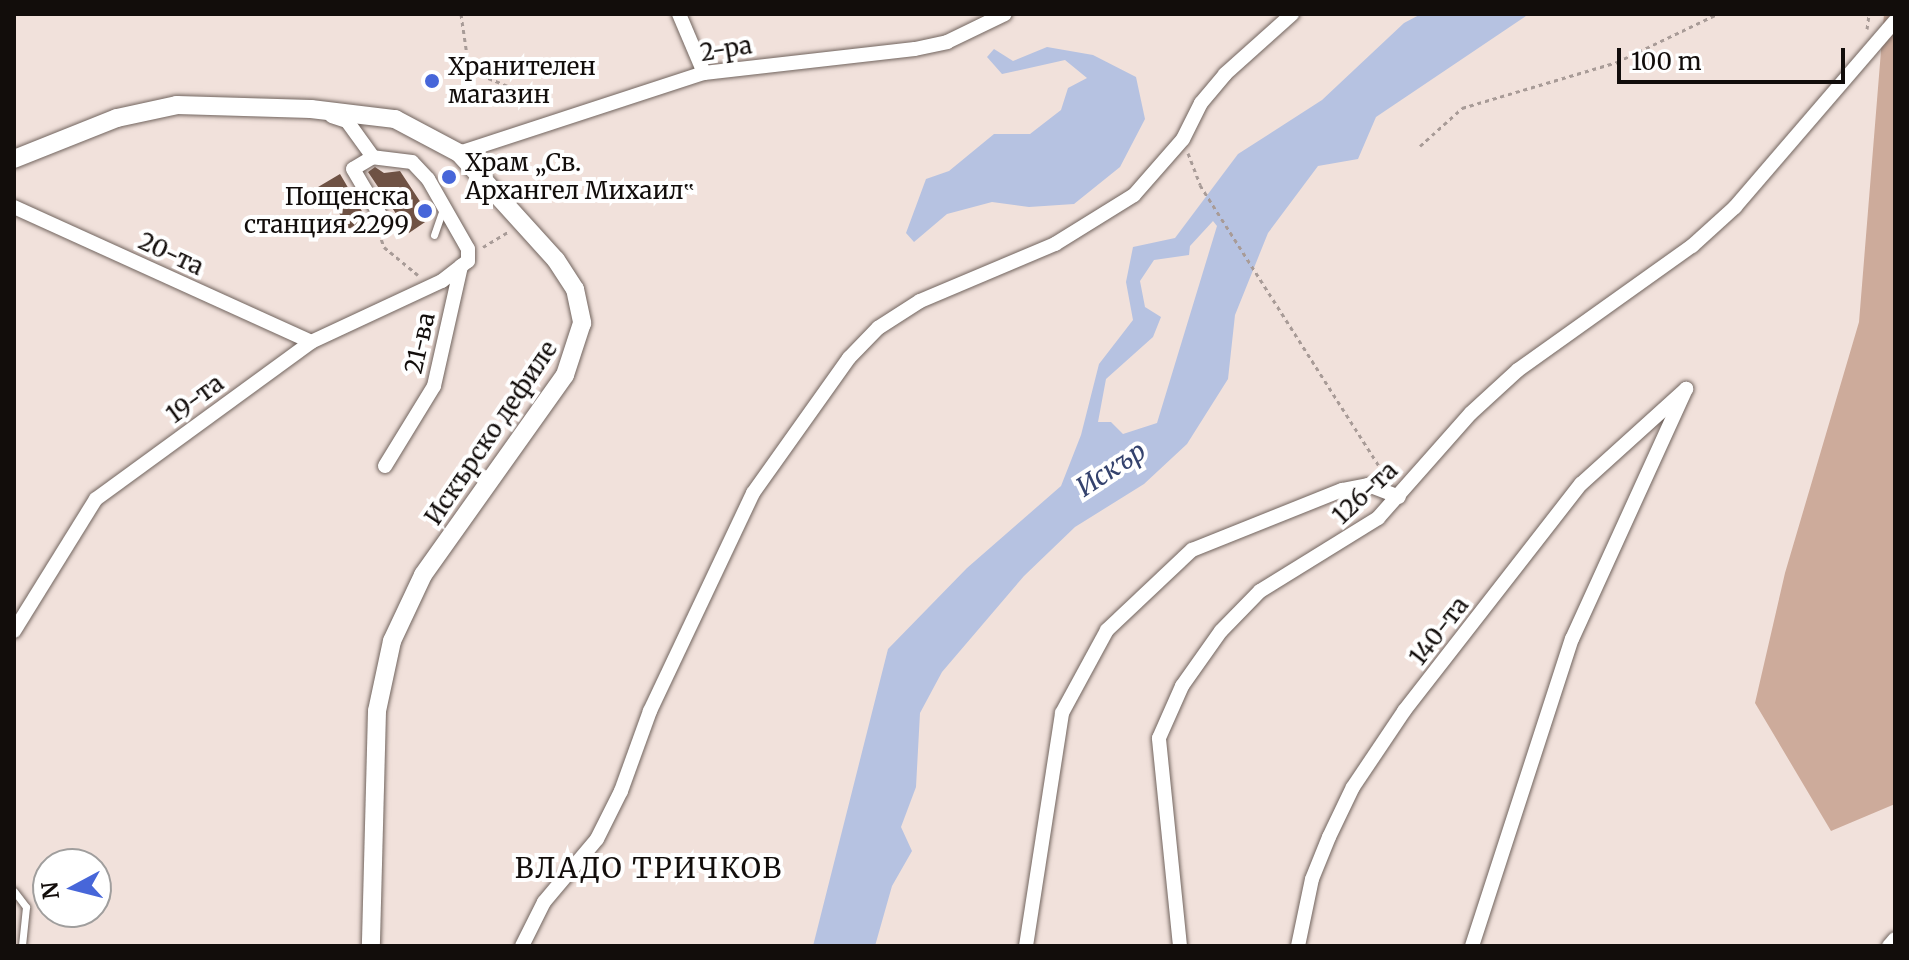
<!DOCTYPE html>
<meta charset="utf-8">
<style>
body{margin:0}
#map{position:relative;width:1909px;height:960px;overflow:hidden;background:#f1e1db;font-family:Merriweather,serif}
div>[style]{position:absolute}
.forest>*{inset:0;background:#cdab9b}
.water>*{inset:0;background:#b6c2e1}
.building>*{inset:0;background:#6f5244}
.path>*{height:3px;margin-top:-1.5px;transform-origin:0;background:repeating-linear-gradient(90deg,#a89b97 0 4px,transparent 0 8px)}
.roads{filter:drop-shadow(0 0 2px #71645e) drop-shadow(0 0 2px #71645e)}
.lane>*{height:7px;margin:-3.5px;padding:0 3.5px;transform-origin:3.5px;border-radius:3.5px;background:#fff}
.street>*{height:14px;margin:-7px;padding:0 7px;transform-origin:7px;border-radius:7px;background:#fff}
.secondary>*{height:18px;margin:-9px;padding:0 9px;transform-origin:9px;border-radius:9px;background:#fff}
.dots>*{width:22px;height:22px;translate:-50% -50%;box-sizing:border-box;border:4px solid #fff;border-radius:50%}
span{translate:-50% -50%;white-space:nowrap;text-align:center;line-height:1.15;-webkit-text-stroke:8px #fff;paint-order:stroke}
.street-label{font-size:24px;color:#120d0b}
.poi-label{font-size:24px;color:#120d0b}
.left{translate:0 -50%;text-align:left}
.right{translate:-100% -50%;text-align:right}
.water-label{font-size:26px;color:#34426d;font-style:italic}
.quarter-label{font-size:28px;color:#120d0b;letter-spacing:2px}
.frame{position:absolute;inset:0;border:16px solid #120d0b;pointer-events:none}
.north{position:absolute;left:32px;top:848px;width:80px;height:80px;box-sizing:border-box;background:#fff;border:2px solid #a09e9d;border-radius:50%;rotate:263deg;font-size:22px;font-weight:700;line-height:32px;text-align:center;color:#120d0b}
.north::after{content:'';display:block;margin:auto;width:28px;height:36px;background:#4766d9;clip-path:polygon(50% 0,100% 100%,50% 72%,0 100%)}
.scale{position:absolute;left:1617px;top:48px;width:228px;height:36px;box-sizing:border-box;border:4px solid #120d0b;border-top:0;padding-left:10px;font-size:24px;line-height:28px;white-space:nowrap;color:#120d0b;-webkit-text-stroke:6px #fff;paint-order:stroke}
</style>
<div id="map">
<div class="forest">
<div style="clip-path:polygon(1884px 14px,1895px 14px,1895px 804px,1831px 831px,1755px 703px,1785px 573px,1859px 322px)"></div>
</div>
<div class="water">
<div style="clip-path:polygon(evenodd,1421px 14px,1529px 14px,1376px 117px,1358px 159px,1318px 166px,1268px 233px,1235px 315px,1228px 379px,1187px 444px,1144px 484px,1075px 527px,1024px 576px,942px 672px,920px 713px,916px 787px,901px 827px,912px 851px,892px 886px,875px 946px,813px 946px,888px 649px,967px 568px,1061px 486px,1081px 435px,1099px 364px,1133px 320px,1126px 282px,1133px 247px,1175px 238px,1238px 154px,1322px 100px,1404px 23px,1421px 14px,1213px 221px,1217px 226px,1157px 423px,1123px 434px,1111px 422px,1098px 422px,1106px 379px,1153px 337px,1161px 317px,1145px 307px,1140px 281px,1154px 260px,1189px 255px,1190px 246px,1213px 221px)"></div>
<div style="clip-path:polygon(1047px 47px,1093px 55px,1136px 77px,1145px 119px,1120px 167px,1074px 204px,1029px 207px,992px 202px,947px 214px,914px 242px,906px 233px,926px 179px,949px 171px,994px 134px,1030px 134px,1061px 110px,1068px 88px,1087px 78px,1065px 60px,1002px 74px,987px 57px,994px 49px,1013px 61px)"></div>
</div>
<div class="building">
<div style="clip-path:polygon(375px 167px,384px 173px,400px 171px,431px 218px,409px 233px,368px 172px)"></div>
<div style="clip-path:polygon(340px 174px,366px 218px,349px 229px,329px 197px,321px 203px,313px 190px)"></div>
</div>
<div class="path">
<div style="left:461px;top:14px;width:49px;rotate:81.7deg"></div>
<div style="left:468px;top:62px;width:18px;rotate:45deg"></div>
<div style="left:481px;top:75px;width:79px;rotate:22.3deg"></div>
<div style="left:1867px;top:29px;width:15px;rotate:-82deg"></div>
<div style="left:1420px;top:146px;width:57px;rotate:-42.1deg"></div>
<div style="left:1462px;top:108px;width:162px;rotate:-16.5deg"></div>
<div style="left:1617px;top:62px;width:111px;rotate:-25.6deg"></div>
<div style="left:1188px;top:153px;width:34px;rotate:69deg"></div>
<div style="left:1200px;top:185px;width:346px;rotate:57.5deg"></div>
<div style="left:379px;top:232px;width:16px;rotate:72deg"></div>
<div style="left:384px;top:247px;width:44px;rotate:39.5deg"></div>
<div style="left:483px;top:247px;width:29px;rotate:-31deg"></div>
</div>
<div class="roads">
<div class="lane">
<div style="left:434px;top:235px;width:28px;rotate:-71deg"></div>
<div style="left:14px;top:891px;width:20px;rotate:53deg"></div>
<div style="left:26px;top:907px;width:39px;rotate:96deg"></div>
</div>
<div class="street">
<div style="left:679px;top:14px;width:64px;rotate:67deg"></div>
<div style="left:459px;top:153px;width:258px;rotate:-18.1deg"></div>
<div style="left:704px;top:73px;width:212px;rotate:-6.5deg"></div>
<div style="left:915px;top:49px;width:33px;rotate:-12deg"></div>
<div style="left:947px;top:42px;width:64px;rotate:-25.8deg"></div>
<div style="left:373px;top:157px;width:23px;rotate:149deg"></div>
<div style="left:353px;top:169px;width:59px;rotate:59.5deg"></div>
<div style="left:14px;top:207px;width:326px;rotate:24.4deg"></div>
<div style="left:385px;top:466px;width:94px;rotate:-58.5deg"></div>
<div style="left:434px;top:386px;width:123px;rotate:-77.3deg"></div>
<div style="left:14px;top:631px;width:155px;rotate:-58.2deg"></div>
<div style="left:96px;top:499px;width:266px;rotate:-36.1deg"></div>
<div style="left:311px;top:342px;width:145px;rotate:-25deg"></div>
<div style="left:442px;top:281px;width:33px;rotate:-38deg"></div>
<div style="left:468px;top:261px;width:12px;rotate:-90deg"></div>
<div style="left:468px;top:249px;width:81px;rotate:-119.7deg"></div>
<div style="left:428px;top:179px;width:23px;rotate:-133deg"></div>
<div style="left:412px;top:162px;width:39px;rotate:-173deg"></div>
<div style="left:373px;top:157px;width:44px;rotate:-125.8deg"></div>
<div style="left:347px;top:121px;width:16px;rotate:-162deg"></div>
<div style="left:522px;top:946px;width:49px;rotate:-63.4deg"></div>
<div style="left:544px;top:902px;width:82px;rotate:-49.9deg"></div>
<div style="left:597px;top:839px;width:54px;rotate:-63.4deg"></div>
<div style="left:621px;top:791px;width:85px;rotate:-70.1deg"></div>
<div style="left:650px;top:711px;width:241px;rotate:-64.7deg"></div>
<div style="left:753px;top:493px;width:166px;rotate:-54.6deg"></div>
<div style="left:849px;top:358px;width:42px;rotate:-46deg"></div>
<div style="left:878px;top:328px;width:50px;rotate:-32.7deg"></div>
<div style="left:920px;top:301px;width:147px;rotate:-22.9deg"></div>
<div style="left:1055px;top:244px;width:93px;rotate:-31.8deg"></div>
<div style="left:1134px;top:195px;width:74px;rotate:-48.8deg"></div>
<div style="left:1183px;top:139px;width:40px;rotate:-63.4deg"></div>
<div style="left:1201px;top:103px;width:38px;rotate:-50deg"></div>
<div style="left:1225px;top:74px;width:90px;rotate:-41.8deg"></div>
<div style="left:1026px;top:946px;width:236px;rotate:-81.2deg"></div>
<div style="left:1062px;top:713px;width:94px;rotate:-61.5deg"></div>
<div style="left:1107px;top:630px;width:117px;rotate:-43.3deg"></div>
<div style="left:1192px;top:550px;width:162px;rotate:-21.8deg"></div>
<div style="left:1342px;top:490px;width:26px;rotate:-11deg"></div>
<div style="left:1368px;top:485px;width:33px;rotate:21deg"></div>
<div style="left:1180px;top:946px;width:209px;rotate:-95.8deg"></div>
<div style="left:1159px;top:738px;width:57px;rotate:-66.1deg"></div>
<div style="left:1182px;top:686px;width:67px;rotate:-54.7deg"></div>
<div style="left:1221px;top:631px;width:56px;rotate:-45.7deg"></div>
<div style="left:1260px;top:591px;width:139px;rotate:-31.7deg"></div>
<div style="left:1378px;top:518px;width:140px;rotate:-48.5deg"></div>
<div style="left:1471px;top:413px;width:64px;rotate:-42.5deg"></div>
<div style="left:1518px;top:370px;width:214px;rotate:-35.5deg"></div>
<div style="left:1692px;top:246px;width:58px;rotate:-42.2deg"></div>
<div style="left:1735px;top:207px;width:245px;rotate:-49.3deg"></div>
<div style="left:1298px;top:946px;width:68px;rotate:-78.2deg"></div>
<div style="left:1312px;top:879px;width:45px;rotate:-68deg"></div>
<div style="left:1329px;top:837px;width:55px;rotate:-64.4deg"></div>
<div style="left:1353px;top:787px;width:92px;rotate:-56.1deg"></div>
<div style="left:1404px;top:711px;width:288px;rotate:-52.1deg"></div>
<div style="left:1581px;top:484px;width:142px;rotate:-42.1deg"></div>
<div style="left:1472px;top:946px;width:323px;rotate:-72deg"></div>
<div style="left:1572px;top:639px;width:275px;rotate:-65.5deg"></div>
<div style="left:1889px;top:946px;width:9px;rotate:-49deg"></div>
</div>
<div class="secondary">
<div style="left:14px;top:159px;width:111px;rotate:-21.7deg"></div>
<div style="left:117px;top:118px;width:61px;rotate:-12.2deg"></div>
<div style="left:177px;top:105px;width:134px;rotate:1.7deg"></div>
<div style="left:311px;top:109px;width:85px;rotate:6.8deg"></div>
<div style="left:395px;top:119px;width:72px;rotate:28deg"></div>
<div style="left:459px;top:153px;width:144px;rotate:47.8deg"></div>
<div style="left:556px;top:260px;width:35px;rotate:57deg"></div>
<div style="left:575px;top:289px;width:35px;rotate:78deg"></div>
<div style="left:582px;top:323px;width:55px;rotate:108.1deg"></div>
<div style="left:565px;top:375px;width:245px;rotate:125.4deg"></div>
<div style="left:423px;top:575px;width:73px;rotate:115.2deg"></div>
<div style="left:392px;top:641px;width:72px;rotate:102.1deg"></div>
<div style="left:377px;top:711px;width:235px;rotate:91.5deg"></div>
</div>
</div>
<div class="dots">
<div style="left:432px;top:81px;background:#4766d9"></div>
<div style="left:449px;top:177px;background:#4766d9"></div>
<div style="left:425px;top:211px;background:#4766d9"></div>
</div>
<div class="street-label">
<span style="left:726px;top:49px;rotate:-9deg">2-ра</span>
<span style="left:171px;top:254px;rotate:25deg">20-та</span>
<span style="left:420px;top:343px;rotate:-77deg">21-ва</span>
<span style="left:195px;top:399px;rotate:-36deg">19-та</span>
<span style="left:491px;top:433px;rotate:-56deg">Искърско дефиле</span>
<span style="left:1365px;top:493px;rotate:-43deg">126-та</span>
<span style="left:1439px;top:631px;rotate:-52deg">140-та</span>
</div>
<div class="poi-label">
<span class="left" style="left:448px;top:81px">Хранителен<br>магазин</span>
<span class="left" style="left:465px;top:177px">Храм „Св.<br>Архангел Михаил‟</span>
<span class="right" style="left:409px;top:211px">Пощенска<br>станция 2299</span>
</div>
<div class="water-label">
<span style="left:1111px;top:469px;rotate:-33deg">Искър</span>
</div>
<div class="quarter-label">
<span style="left:649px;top:868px">ВЛАДО ТРИЧКОВ</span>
</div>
<div class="frame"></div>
<div class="north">N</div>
<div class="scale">100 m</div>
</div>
